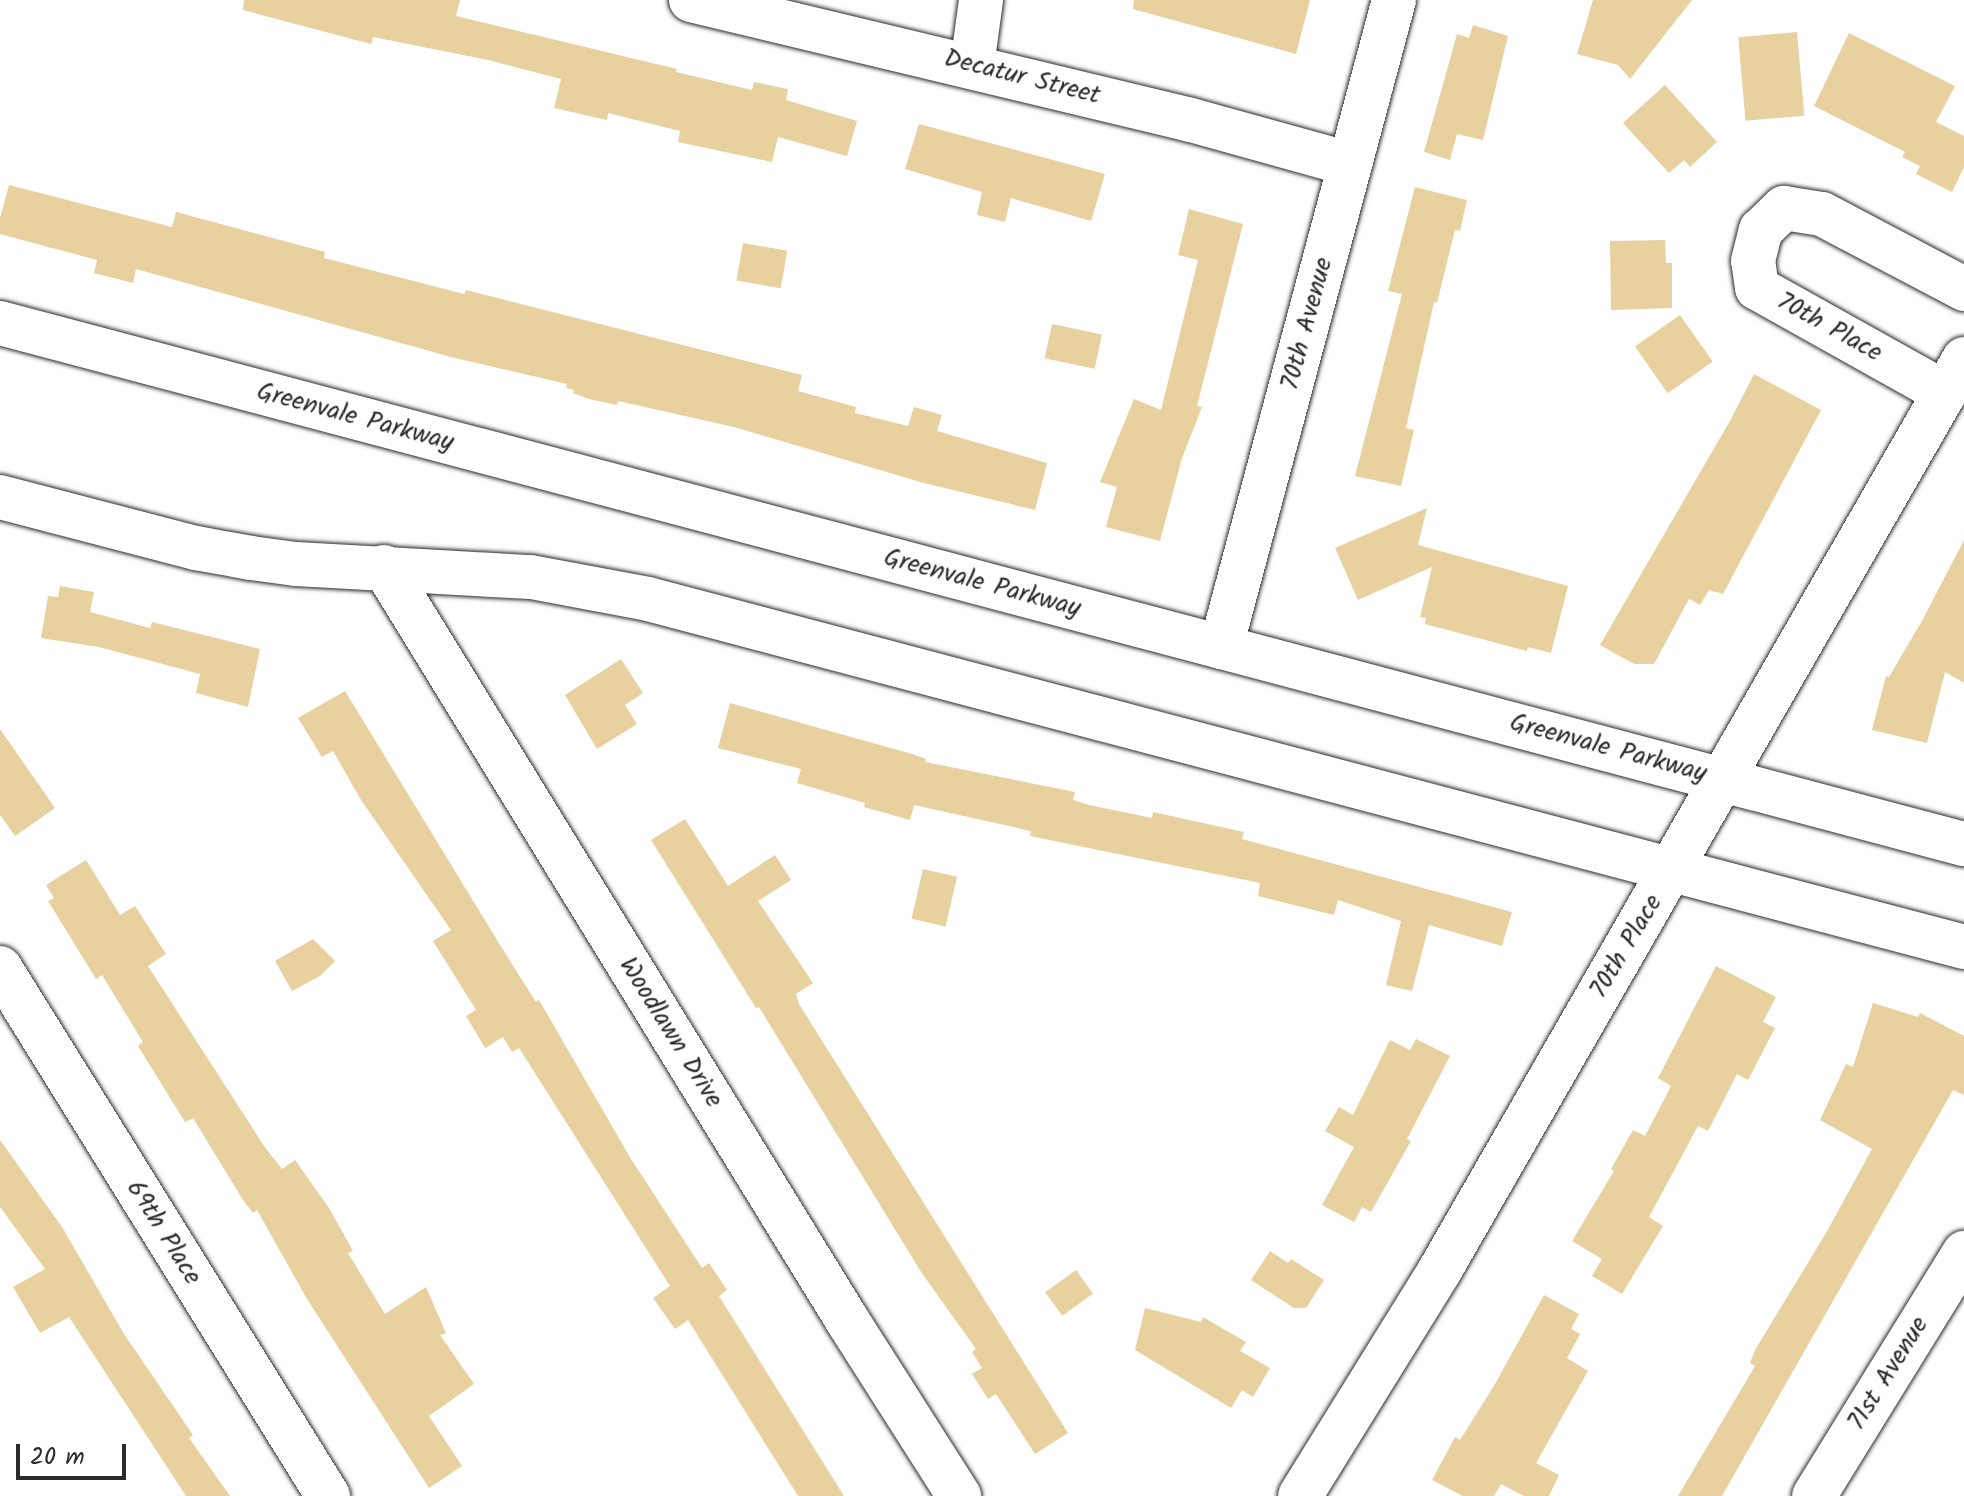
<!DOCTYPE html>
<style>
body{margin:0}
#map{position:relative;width:1964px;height:1496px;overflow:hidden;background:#fff;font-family:Kalam,sans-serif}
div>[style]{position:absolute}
.building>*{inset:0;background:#e9d09f;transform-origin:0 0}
.roads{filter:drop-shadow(0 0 2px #2b2b2b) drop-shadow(0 0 2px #2b2b2b)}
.minor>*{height:44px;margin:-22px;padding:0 22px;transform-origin:22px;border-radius:22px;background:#fff}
span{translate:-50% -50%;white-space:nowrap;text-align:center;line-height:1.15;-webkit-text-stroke:6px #fff;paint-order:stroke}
.street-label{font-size:26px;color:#2b2b2b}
.scale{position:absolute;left:16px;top:1444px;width:110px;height:36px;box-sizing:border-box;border:4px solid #2b2b2b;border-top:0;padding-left:10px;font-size:24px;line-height:28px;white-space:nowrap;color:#2b2b2b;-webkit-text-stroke:6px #fff;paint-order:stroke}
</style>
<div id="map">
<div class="building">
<div style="clip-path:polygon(244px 0,460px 0,456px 16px,677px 69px,676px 72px,752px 90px,754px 82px,788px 89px,786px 100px,857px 121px,847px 156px,778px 137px,772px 162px,678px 142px,680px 131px,608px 113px,607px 120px,554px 108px,561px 79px,488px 60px,373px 37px,371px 44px,243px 10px)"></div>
<div style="clip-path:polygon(1134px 0,1310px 0,1296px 54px,1133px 9px)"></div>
<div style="clip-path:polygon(1593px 0,1692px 0,1630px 79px,1618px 65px,1577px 54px)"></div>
<div style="clip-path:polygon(1473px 25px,1508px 36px,1483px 140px,1457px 134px,1450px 160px,1424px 152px,1457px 34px,1469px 38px)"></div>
<div style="left:1797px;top:32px;width:84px;height:59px;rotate:85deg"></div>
<div style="clip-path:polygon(1849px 33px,1955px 86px,1936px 122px,1964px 136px,1964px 167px,1952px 192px,1916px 174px,1920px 166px,1902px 157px,1905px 152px,1814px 106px)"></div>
<div style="clip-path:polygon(1665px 85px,1717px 142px,1690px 167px,1684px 160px,1669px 173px,1623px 123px)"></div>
<div style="clip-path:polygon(919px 124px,1105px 174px,1091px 221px,1011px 198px,1005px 222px,977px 215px,982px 192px,905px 169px)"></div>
<div style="clip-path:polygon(9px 185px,172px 227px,176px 212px,325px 252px,324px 258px,464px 294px,466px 290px,802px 375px,798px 391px,856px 407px,855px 413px,908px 426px,914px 407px,942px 415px,937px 431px,1047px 463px,1035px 510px,924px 483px,734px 427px,618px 401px,617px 405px,589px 399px,573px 393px,574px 390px,566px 388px,567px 384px,451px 357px,136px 269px,133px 283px,94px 273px,97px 260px,0 234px,0 218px)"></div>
<div style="clip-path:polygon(1415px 187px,1467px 200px,1460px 231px,1455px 230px,1437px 303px,1434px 302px,1406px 428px,1414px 430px,1401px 486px,1355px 476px,1402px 294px,1388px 291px)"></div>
<div style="clip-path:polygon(1189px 209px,1243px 224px,1197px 406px,1202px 407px,1182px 458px,1160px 541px,1106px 527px,1117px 487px,1100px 482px,1134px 399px,1161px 410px,1198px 260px,1178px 255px)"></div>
<div style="clip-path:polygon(1665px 240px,1666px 263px,1672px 263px,1672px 308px,1611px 310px,1610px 241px)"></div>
<div style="left:743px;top:243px;width:45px;height:38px;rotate:10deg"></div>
<div style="left:1680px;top:315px;width:57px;height:55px;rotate:55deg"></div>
<div style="left:1052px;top:324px;width:51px;height:35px;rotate:12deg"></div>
<div style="clip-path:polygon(1754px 374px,1821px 410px,1723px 594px,1709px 590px,1700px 605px,1689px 599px,1654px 664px,1634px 664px,1600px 645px,1731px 419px)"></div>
<div style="clip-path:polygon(1427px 508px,1418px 545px,1568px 586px,1551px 653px,1528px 647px,1527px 651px,1425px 624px,1426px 618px,1420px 617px,1432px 567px,1358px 600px,1335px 548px)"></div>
<div style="clip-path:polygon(1964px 540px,1964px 683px,1945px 672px,1927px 743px,1872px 730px,1886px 676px,1889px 677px,1923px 619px)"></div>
<div style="clip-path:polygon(60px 586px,94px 592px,90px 612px,150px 628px,152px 622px,260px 649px,248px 707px,196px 693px,200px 674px,99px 647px,41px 638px,48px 596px,58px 597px)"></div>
<div style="clip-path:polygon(621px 659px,643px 693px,625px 705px,637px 724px,597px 749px,565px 695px)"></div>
<div style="clip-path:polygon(345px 691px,505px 953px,536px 1002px,539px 1000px,631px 1159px,702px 1268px,709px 1263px,727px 1290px,719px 1296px,844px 1496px,798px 1496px,688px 1320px,675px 1329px,653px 1298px,670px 1286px,519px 1048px,512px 1052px,503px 1037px,485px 1048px,466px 1016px,476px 1010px,433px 941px,451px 930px,361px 800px,333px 751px,322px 757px,298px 718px)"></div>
<div style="clip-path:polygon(730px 703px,912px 754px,926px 759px,925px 762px,1075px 792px,1073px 800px,1089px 805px,1152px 818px,1153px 812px,1244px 832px,1242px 839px,1512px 912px,1502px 946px,1429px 925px,1412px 991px,1386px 985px,1401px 921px,1338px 900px,1334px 915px,1258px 896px,1260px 883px,1030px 836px,1031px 831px,914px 805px,910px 820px,864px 807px,865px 803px,797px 783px,801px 769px,718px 748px)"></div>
<div style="clip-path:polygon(0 729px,55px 808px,15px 836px,0 815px)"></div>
<div style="clip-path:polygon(685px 819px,728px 886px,775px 855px,791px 880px,758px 901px,813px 983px,796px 994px,799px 1004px,1068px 1433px,1035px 1454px,996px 1394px,988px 1399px,972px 1374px,982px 1368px,972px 1352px,976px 1349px,921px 1272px,759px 1007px,756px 1008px,651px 840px)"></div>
<div style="clip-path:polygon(86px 860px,120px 915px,135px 906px,166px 954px,148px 966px,264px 1146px,282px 1169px,295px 1160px,329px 1208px,353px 1251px,348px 1253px,385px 1314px,426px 1287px,446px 1333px,440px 1335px,474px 1384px,429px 1416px,462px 1466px,429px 1488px,307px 1299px,257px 1210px,253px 1213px,243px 1200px,193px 1118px,185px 1122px,138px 1046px,143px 1042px,102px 975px,96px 979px,48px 901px,54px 898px,46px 885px)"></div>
<div style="left:923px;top:869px;width:35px;height:51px;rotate:13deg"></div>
<div style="clip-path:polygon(313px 939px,335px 961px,320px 976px,292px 991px,275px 961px)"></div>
<div style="clip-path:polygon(1716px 966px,1776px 997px,1763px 1022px,1775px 1028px,1748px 1080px,1737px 1074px,1708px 1131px,1698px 1126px,1649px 1217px,1663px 1226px,1622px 1294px,1592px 1276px,1602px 1259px,1572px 1241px,1614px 1171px,1611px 1169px,1633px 1130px,1645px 1136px,1671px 1086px,1658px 1078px)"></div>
<div style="clip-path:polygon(1873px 1003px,1918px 1017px,1920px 1013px,1964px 1036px,1964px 1095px,1953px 1090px,1722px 1496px,1678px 1496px,1755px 1366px,1750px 1363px,1755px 1350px,1826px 1233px,1872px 1149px,1820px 1120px,1846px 1064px,1853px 1067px)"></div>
<div style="clip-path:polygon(1416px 1039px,1450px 1056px,1407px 1139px,1411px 1141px,1371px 1212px,1362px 1207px,1354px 1222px,1322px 1205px,1354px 1147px,1325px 1131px,1339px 1107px,1353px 1115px,1390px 1040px,1410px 1050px)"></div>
<div style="clip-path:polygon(0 1140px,62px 1227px,124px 1334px,193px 1435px,189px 1438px,230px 1496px,186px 1496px,69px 1317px,40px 1333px,13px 1287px,45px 1269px,0 1207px)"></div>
<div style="clip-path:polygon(1270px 1251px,1288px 1263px,1291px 1259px,1324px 1280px,1306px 1308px,1294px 1308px,1251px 1280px)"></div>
<div style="left:1076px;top:1270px;width:29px;height:38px;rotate:54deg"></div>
<div style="clip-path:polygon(1544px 1295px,1579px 1314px,1571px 1329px,1580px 1334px,1567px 1358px,1588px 1371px,1536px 1463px,1559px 1475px,1549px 1496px,1524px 1496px,1501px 1484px,1494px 1496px,1463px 1496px,1432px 1480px,1455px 1437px,1460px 1440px,1495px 1384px)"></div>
<div style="clip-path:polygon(1145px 1308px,1201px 1322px,1203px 1317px,1246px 1342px,1240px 1351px,1270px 1368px,1253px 1397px,1242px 1390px,1231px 1408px,1135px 1350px)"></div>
</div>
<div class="roads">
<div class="minor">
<div style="left:691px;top:0;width:514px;rotate:13.5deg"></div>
<div style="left:1191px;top:120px;width:165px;rotate:15.5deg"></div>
<div style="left:972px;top:66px;width:67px;rotate:-82.2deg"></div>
<div style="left:0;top:323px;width:2032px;rotate:14.86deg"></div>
<div style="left:1945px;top:393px;width:215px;rotate:-150.8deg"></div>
<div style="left:1757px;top:288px;width:27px;rotate:-98deg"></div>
<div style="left:1753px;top:261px;width:32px;rotate:-76deg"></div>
<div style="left:1761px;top:230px;width:32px;rotate:-44deg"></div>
<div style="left:1784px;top:208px;width:38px;rotate:9deg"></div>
<div style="left:1822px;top:214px;width:161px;rotate:27.8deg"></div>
<div style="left:0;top:497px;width:203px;rotate:14.6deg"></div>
<div style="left:196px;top:548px;width:56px;rotate:10.3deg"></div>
<div style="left:251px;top:558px;width:45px;rotate:7.6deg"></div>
<div style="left:296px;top:564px;width:235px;rotate:3.2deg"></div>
<div style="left:531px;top:577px;width:119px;rotate:10.6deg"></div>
<div style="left:648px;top:599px;width:1361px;rotate:14.81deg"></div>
<div style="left:384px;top:567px;width:884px;rotate:58.41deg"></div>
<div style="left:847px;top:1320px;width:209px;rotate:57.5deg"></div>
<div style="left:1221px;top:647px;width:670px;rotate:-75.03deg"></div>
<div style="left:0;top:968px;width:622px;rotate:58.15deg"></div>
<div style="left:1300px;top:1496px;width:266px;rotate:-58.2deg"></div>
<div style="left:1440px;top:1270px;width:1051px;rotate:-60.09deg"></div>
<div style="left:1814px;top:1496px;width:286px;rotate:-58.3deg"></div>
</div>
</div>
<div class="street-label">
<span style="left:1022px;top:78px;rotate:14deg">Decatur Street</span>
<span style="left:1308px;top:324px;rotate:-75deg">70th Avenue</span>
<span style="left:1829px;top:328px;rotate:29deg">70th Place</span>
<span style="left:355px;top:418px;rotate:15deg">Greenvale Parkway</span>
<span style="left:982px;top:584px;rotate:15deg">Greenvale Parkway</span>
<span style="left:1608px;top:749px;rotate:15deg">Greenvale Parkway</span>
<span style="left:1627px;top:947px;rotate:-59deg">70th Place</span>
<span style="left:670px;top:1033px;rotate:58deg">Woodlawn Drive</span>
<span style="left:163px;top:1233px;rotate:58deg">69th Place</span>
<span style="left:1889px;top:1374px;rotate:-58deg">71st Avenue</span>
</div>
<div class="scale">20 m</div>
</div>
